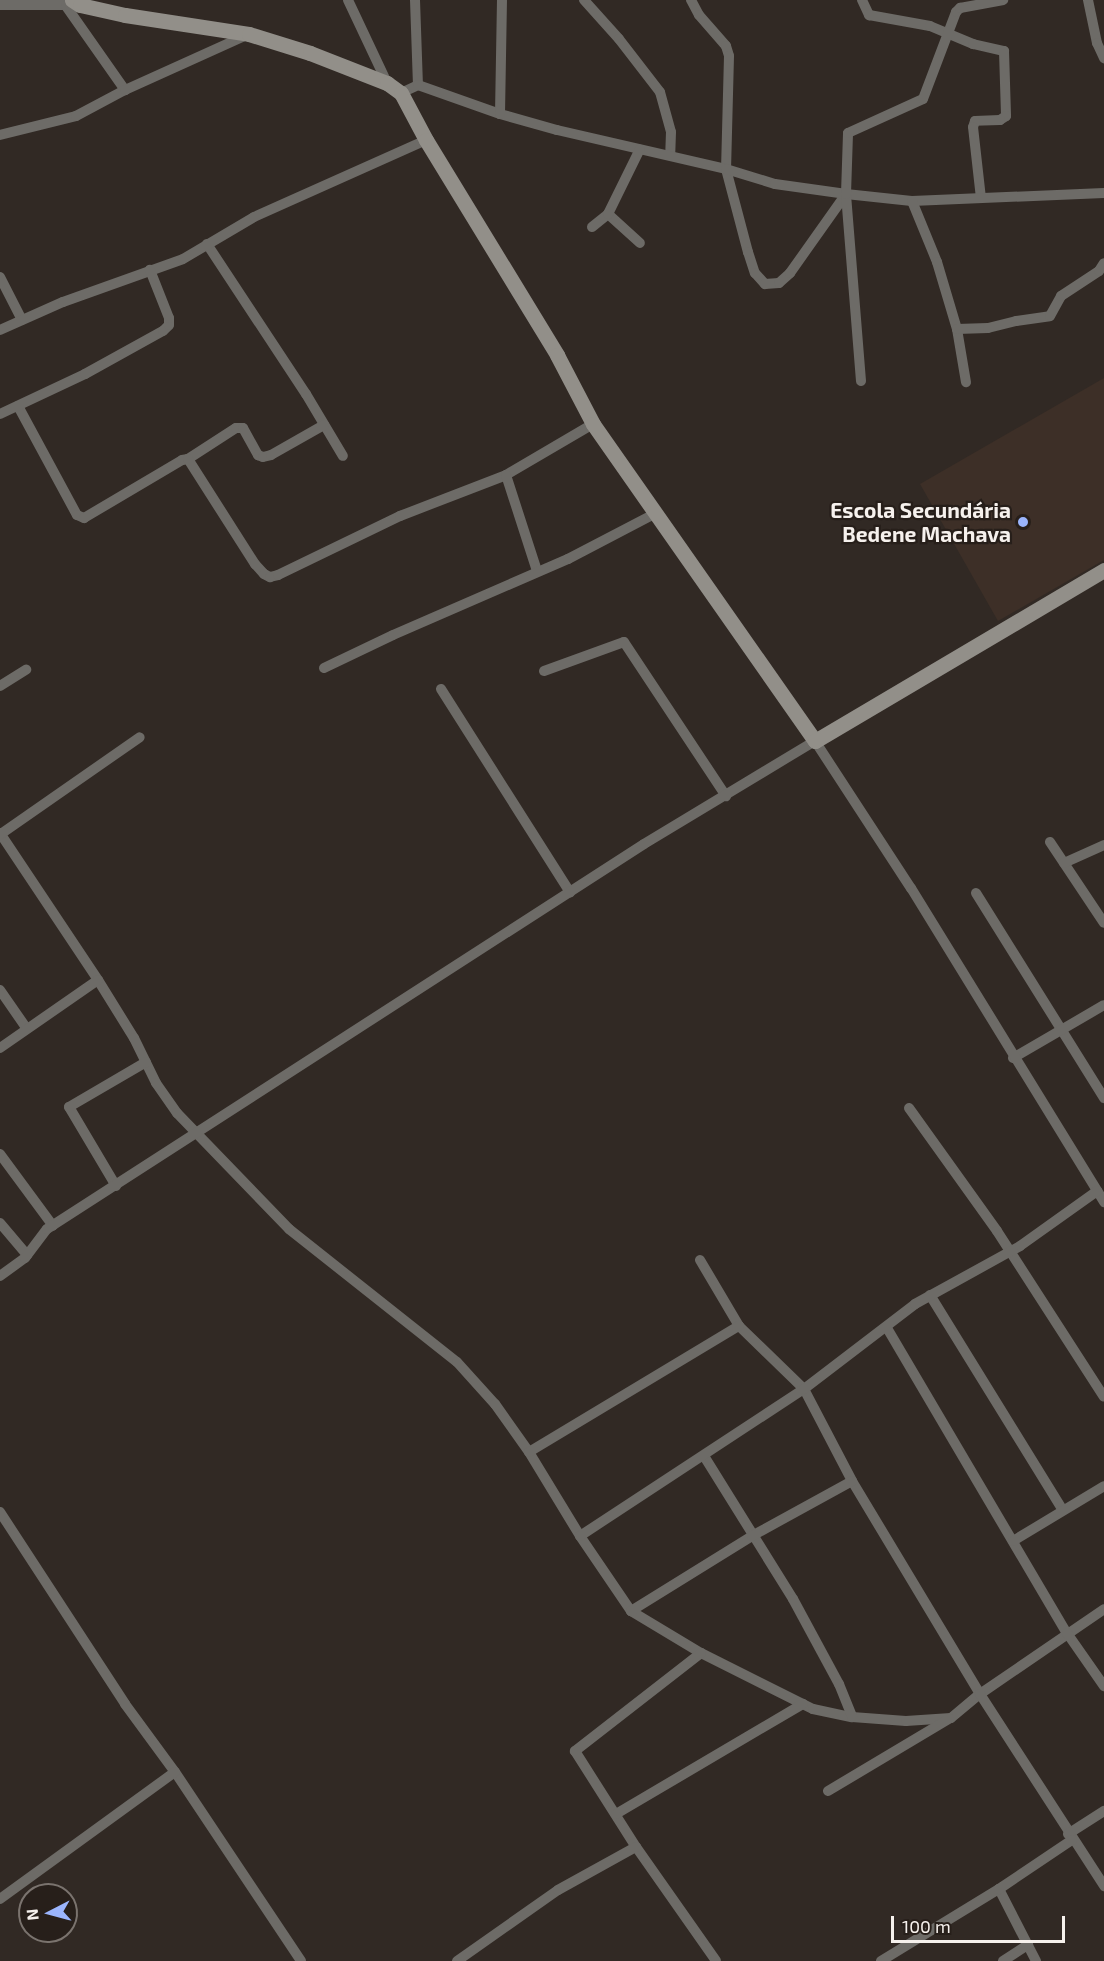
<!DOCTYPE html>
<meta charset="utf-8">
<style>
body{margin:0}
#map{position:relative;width:1104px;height:1961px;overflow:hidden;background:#312924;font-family:"Exo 2",sans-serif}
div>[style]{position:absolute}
.built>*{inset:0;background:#3d2f27}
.street>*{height:10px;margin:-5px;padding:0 5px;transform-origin:5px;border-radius:5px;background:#6d6b67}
.secondary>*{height:15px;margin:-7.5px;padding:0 7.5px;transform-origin:7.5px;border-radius:7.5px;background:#928f89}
.dots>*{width:16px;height:16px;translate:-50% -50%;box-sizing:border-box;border:3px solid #271f1a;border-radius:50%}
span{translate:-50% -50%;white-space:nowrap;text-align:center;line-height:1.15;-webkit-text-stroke:4.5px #271f1a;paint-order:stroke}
.poi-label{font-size:21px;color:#f6f1ed;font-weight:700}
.right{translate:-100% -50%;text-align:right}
.north{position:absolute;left:18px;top:1883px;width:60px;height:60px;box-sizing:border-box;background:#271f1a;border:2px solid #7a736e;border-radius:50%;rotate:264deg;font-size:16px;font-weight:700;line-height:24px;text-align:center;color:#f6f1ed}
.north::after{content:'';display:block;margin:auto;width:21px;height:27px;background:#9bb5fd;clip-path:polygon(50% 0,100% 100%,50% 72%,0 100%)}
.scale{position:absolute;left:891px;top:1916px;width:174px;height:27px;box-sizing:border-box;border:3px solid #f6f1ed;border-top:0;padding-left:8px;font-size:18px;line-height:21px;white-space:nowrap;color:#f6f1ed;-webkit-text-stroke:4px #271f1a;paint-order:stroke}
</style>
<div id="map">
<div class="built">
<div style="clip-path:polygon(1104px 378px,1104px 560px,998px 621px,920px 484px)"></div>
</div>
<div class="street">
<div style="left:348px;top:0;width:92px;rotate:64.8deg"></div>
<div style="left:415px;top:0;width:85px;rotate:88deg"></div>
<div style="left:584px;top:0;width:52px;rotate:48.1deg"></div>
<div style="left:619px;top:39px;width:67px;rotate:52.3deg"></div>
<div style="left:660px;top:92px;width:41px;rotate:74.6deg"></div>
<div style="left:671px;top:132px;width:23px;rotate:92deg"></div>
<div style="left:691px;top:0;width:17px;rotate:62deg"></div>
<div style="left:699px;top:15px;width:41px;rotate:48.9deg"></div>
<div style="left:726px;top:46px;width:10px;rotate:73deg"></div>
<div style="left:729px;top:56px;width:113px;rotate:91.5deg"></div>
<div style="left:726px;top:169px;width:86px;rotate:75.2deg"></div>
<div style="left:748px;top:252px;width:22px;rotate:72deg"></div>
<div style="left:755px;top:273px;width:15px;rotate:48deg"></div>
<div style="left:765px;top:284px;width:14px;rotate:-4deg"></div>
<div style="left:779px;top:283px;width:15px;rotate:-42deg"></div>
<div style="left:790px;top:273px;width:97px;rotate:-54.7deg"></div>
<div style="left:862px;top:0;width:17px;rotate:65deg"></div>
<div style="left:869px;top:15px;width:62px;rotate:10.2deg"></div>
<div style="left:930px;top:26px;width:47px;rotate:22.7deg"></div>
<div style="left:973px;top:44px;width:32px;rotate:13deg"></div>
<div style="left:1004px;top:51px;width:65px;rotate:88.2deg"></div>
<div style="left:1006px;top:116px;width:7px;rotate:146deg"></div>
<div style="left:1000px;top:120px;width:25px;rotate:178deg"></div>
<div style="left:975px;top:121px;width:6px;rotate:108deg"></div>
<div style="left:973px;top:127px;width:71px;rotate:83.6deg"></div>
<div style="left:1088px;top:0;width:44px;rotate:78.2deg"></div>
<div style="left:1097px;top:43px;width:17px;rotate:65deg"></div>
<div style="left:0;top:5px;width:72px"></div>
<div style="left:66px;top:6px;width:103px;rotate:54.9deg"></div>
<div style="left:401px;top:93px;width:19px;rotate:-25deg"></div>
<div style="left:418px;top:85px;width:87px;rotate:19.5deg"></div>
<div style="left:500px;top:114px;width:59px;rotate:15.7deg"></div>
<div style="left:557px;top:130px;width:173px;rotate:13deg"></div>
<div style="left:726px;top:169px;width:51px;rotate:17deg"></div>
<div style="left:775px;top:184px;width:72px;rotate:8deg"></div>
<div style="left:846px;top:194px;width:66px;rotate:6.1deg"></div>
<div style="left:912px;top:201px;width:192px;rotate:-2.4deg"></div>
<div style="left:500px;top:114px;width:114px;rotate:-89deg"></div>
<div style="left:0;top:135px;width:78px;rotate:-14deg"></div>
<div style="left:76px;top:116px;width:55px;rotate:-28deg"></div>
<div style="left:125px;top:90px;width:136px;rotate:-24.3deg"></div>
<div style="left:912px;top:201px;width:66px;rotate:67.7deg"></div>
<div style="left:937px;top:262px;width:70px;rotate:73.4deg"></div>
<div style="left:957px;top:329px;width:54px;rotate:80.4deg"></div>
<div style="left:608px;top:214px;width:43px;rotate:42.2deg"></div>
<div style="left:592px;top:227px;width:21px;rotate:-39deg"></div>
<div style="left:608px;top:214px;width:72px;rotate:-63.8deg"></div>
<div style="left:207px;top:244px;width:180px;rotate:56.6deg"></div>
<div style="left:306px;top:394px;width:72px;rotate:59.2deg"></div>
<div style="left:0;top:277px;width:48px;rotate:62.9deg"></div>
<div style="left:957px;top:329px;width:31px;rotate:-2deg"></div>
<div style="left:988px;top:328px;width:29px;rotate:-14deg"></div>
<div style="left:1016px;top:321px;width:34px;rotate:-8deg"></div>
<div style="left:1050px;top:316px;width:23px;rotate:-61deg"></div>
<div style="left:1061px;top:296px;width:45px;rotate:-33.3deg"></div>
<div style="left:1099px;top:271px;width:9px;rotate:-58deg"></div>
<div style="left:0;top:330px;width:69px;rotate:-24deg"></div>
<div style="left:63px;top:302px;width:127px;rotate:-19.7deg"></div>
<div style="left:183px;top:259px;width:82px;rotate:-30.6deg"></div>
<div style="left:254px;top:217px;width:188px;rotate:-24.1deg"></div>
<div style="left:861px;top:381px;width:188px;rotate:-94.6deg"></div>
<div style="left:846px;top:194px;width:61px;rotate:-88.1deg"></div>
<div style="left:848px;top:133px;width:82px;rotate:-24.4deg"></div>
<div style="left:923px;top:99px;width:93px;rotate:-69.2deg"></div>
<div style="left:956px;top:12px;width:6px;rotate:-45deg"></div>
<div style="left:960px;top:8px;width:44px;rotate:-10.5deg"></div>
<div style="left:18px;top:406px;width:124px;rotate:61.6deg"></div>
<div style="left:77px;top:515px;width:8px;rotate:23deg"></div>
<div style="left:84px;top:518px;width:114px;rotate:-30.6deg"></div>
<div style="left:182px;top:460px;width:6px;rotate:-9deg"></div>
<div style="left:188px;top:459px;width:57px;rotate:-32.9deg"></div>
<div style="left:236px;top:428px;width:7px"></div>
<div style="left:243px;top:428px;width:31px;rotate:61deg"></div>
<div style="left:258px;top:455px;width:5px;rotate:22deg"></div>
<div style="left:263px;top:457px;width:8px;rotate:-14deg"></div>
<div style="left:271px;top:455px;width:61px;rotate:-29.5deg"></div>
<div style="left:0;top:414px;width:94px;rotate:-25.2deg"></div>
<div style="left:85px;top:374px;width:89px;rotate:-28.9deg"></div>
<div style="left:163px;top:331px;width:8px;rotate:-45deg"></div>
<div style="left:169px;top:325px;width:7px;rotate:-90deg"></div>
<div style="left:169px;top:318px;width:52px;rotate:-111.6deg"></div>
<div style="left:188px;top:459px;width:125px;rotate:57.5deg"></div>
<div style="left:255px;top:564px;width:13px;rotate:48deg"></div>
<div style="left:264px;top:574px;width:7px;rotate:27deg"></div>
<div style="left:270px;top:577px;width:8px;rotate:-14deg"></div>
<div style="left:278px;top:575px;width:136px;rotate:-25.8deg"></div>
<div style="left:400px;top:516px;width:114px;rotate:-21.1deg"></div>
<div style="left:506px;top:475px;width:101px;rotate:-30.4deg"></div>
<div style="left:506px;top:475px;width:101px;rotate:72.1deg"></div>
<div style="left:324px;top:668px;width:76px;rotate:-25.6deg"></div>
<div style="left:393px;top:635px;width:191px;rotate:-23.5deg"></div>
<div style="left:568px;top:559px;width:97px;rotate:-27.6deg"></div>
<div style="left:544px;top:671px;width:85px;rotate:-19.9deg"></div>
<div style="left:624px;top:642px;width:185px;rotate:56.5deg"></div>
<div style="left:0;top:686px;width:31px;rotate:-32deg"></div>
<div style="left:441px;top:689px;width:241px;rotate:57.6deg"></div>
<div style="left:0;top:833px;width:177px;rotate:56.3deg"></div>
<div style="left:98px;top:980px;width:68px;rotate:58.2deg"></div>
<div style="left:134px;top:1038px;width:50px;rotate:63.9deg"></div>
<div style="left:156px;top:1083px;width:37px;rotate:55deg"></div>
<div style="left:177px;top:1113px;width:161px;rotate:46deg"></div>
<div style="left:289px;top:1229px;width:214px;rotate:38.4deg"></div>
<div style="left:457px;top:1362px;width:57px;rotate:47.9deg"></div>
<div style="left:495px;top:1404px;width:59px;rotate:54.7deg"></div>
<div style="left:529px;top:1452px;width:98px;rotate:58.7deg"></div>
<div style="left:580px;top:1536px;width:91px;rotate:55.8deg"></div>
<div style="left:631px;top:1611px;width:82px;rotate:31deg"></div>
<div style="left:701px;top:1653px;width:125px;rotate:26.6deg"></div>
<div style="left:813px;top:1709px;width:40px;rotate:12deg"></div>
<div style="left:852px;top:1717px;width:54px;rotate:4.2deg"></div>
<div style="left:906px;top:1721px;width:45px;rotate:-3.8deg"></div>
<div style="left:951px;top:1718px;width:38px;rotate:-40deg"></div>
<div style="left:980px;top:1694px;width:150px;rotate:-34.4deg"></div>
<div style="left:1px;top:834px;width:169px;rotate:-34.9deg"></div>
<div style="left:1050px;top:842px;width:97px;rotate:56.3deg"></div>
<div style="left:1064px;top:863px;width:44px;rotate:-24.2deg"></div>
<div style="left:976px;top:893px;width:242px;rotate:58deg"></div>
<div style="left:0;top:990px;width:47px;rotate:55.3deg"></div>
<div style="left:0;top:1048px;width:119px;rotate:-34.8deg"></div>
<div style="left:1013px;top:1058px;width:105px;rotate:-30.2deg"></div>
<div style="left:909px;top:1108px;width:151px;rotate:54.4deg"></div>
<div style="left:997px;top:1231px;width:197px;rotate:57.2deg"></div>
<div style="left:0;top:1154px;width:89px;rotate:53.6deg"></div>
<div style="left:116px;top:1186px;width:92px;rotate:-120.7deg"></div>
<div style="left:69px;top:1107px;width:89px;rotate:-30.3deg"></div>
<div style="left:0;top:1223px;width:42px;rotate:49.8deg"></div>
<div style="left:700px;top:1260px;width:77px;rotate:59.4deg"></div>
<div style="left:739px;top:1326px;width:91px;rotate:44.1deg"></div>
<div style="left:804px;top:1389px;width:104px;rotate:62.4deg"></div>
<div style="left:852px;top:1481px;width:249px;rotate:59deg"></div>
<div style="left:980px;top:1694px;width:229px;rotate:57.1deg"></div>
<div style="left:0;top:1276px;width:31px;rotate:-36deg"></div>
<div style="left:25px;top:1258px;width:36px;rotate:-53deg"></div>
<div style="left:47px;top:1229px;width:710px;rotate:-32.82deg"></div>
<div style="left:644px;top:844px;width:200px;rotate:-31.1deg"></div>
<div style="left:815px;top:741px;width:176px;rotate:56.9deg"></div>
<div style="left:911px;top:888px;width:369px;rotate:58.4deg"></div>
<div style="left:930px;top:1295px;width:253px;rotate:58.3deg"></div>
<div style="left:887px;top:1328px;width:354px;rotate:59.5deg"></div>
<div style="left:1067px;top:1633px;width:65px;rotate:55.1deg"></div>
<div style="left:529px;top:1452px;width:245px;rotate:-31deg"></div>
<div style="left:704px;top:1456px;width:168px;rotate:58.1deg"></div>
<div style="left:793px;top:1599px;width:97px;rotate:61.6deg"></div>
<div style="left:839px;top:1684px;width:35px;rotate:68deg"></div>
<div style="left:0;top:1512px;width:229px;rotate:56.9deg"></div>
<div style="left:125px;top:1704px;width:84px;rotate:53.7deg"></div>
<div style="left:175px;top:1772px;width:227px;rotate:56.3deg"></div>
<div style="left:580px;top:1536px;width:268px;rotate:-33.3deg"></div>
<div style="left:804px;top:1389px;width:140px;rotate:-37.4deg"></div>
<div style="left:915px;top:1304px;width:120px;rotate:-28.9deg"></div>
<div style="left:1020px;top:1246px;width:95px;rotate:-35.5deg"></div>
<div style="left:1013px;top:1541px;width:106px;rotate:-31.1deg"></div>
<div style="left:631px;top:1611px;width:142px;rotate:-31.8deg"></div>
<div style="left:752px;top:1536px;width:114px;rotate:-28.8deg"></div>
<div style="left:701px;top:1653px;width:160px;rotate:142.1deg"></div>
<div style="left:575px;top:1751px;width:114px;rotate:57.6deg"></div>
<div style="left:636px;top:1847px;width:139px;rotate:54.9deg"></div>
<div style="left:828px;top:1791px;width:141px;rotate:-30.8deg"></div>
<div style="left:616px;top:1814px;width:217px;rotate:-30.5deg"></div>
<div style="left:1068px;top:1834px;width:43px;rotate:-32.6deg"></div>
<div style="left:999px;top:1889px;width:81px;rotate:62.8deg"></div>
<div style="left:0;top:1899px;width:216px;rotate:-36deg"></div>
<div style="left:457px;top:1961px;width:123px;rotate:-35.1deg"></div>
<div style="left:558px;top:1890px;width:89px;rotate:-28.9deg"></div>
<div style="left:881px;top:1961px;width:138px;rotate:-31.4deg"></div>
<div style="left:999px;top:1889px;width:88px;rotate:-33.9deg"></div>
<div style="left:1003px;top:1961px;width:30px;rotate:-33deg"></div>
</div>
<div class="secondary">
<div style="left:72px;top:0;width:9px;rotate:32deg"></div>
<div style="left:80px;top:5px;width:46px;rotate:12.5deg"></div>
<div style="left:125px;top:15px;width:125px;rotate:8.7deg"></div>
<div style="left:249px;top:34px;width:64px;rotate:17.3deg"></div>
<div style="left:310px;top:53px;width:83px;rotate:21.3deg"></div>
<div style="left:387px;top:83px;width:17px;rotate:36deg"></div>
<div style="left:401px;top:93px;width:53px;rotate:62deg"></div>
<div style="left:426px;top:140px;width:252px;rotate:58.6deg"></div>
<div style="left:557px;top:355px;width:78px;rotate:62.4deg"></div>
<div style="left:593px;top:424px;width:387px;rotate:55deg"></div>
<div style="left:815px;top:741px;width:336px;rotate:-30.6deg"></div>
</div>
<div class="dots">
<div style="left:1023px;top:522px;background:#9bb5fd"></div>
</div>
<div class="poi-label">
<span class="right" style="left:1011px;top:522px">Escola Secundária<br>Bedene Machava</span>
</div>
<div class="north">N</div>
<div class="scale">100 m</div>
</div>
